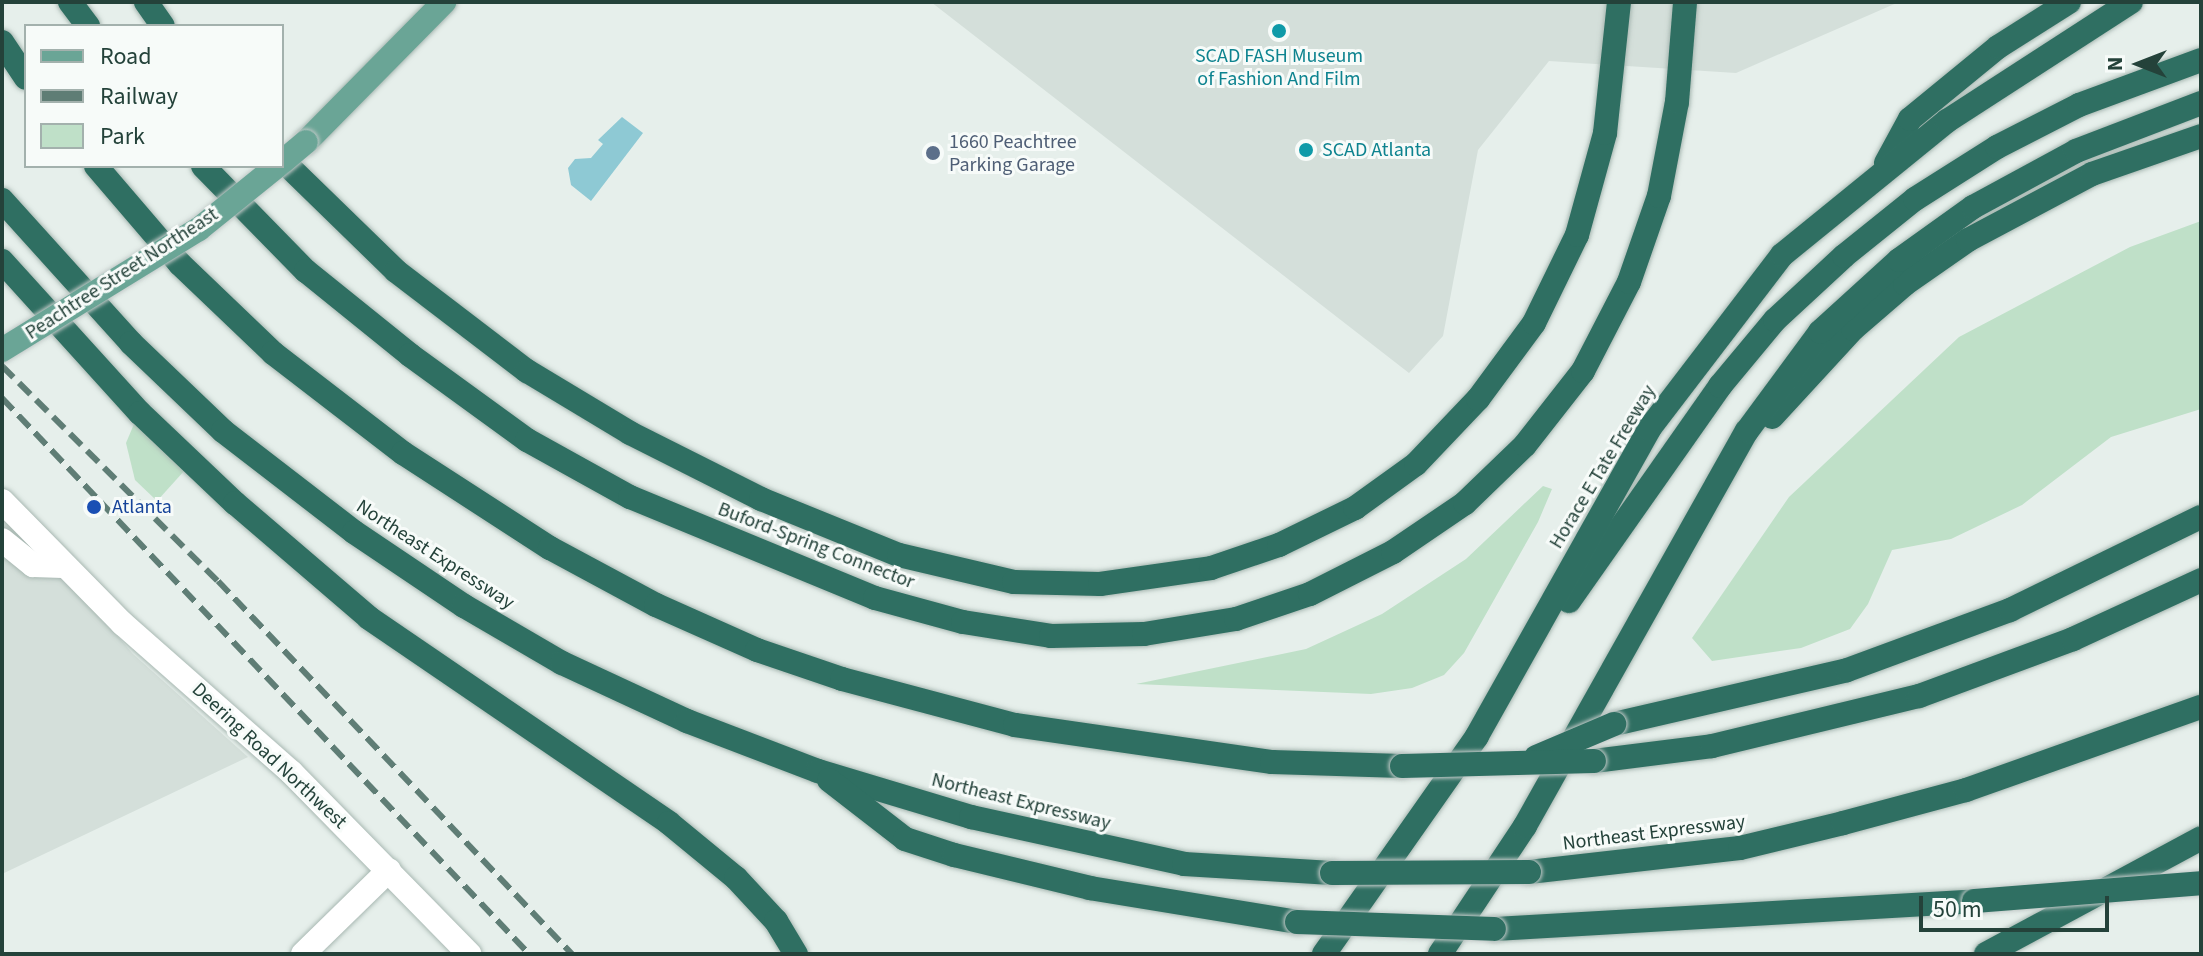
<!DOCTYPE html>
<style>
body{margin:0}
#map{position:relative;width:2203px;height:956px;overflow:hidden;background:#e6efeb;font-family:"Source Sans 3",sans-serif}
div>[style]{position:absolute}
.built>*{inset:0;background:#d4dfda}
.green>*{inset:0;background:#bfe0c8}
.water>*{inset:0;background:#8ec9d4}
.roads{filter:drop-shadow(0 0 2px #a8b8b2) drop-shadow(0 0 2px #a8b8b2)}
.minor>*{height:24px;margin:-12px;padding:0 12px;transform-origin:12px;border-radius:12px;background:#fff}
.major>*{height:24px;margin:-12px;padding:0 12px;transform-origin:12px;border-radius:12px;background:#6aa596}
.highway>*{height:24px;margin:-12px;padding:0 12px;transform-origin:12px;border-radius:12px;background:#2f6f62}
.rail>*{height:6px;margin-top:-3px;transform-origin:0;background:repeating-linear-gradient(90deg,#5f7d75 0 16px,transparent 0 24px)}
.bridges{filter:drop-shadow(0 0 2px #c2cac8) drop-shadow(0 0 2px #c2cac8)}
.major-bridge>*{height:24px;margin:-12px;padding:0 12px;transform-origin:12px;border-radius:12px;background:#6aa596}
.highway-bridge>*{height:24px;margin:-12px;padding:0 12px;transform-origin:12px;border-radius:12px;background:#2f6f62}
.dots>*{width:22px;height:22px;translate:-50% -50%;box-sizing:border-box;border:4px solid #f7fbf9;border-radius:50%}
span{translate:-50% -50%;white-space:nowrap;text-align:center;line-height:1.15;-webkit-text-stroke:6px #f7fbf9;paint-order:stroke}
.culture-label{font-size:20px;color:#0d838f}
.left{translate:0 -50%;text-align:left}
.service-label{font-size:20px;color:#4e5e75}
.street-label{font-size:20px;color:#24423a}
.transit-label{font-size:20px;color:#164399}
.frame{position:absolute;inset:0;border:4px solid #24423a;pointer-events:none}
.legend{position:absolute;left:24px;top:24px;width:260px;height:144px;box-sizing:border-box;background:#f7fbf9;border:2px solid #a3b1ad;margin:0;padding:10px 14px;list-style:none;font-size:24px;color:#24423a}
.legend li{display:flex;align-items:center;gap:16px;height:40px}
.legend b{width:40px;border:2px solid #a3b1ad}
.north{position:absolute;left:2099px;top:24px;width:80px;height:80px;-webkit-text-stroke:6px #f7fbf9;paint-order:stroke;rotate:270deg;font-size:22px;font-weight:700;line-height:32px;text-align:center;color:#24423a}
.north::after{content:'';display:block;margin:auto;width:28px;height:36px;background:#24423a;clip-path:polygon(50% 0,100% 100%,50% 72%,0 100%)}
.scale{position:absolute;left:1919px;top:896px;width:190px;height:36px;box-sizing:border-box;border:4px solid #24423a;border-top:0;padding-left:10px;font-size:24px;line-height:28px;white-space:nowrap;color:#24423a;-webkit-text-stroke:6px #f7fbf9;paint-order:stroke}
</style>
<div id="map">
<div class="built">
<div style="clip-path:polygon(931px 2px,1899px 2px,1736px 73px,1549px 61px,1478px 150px,1443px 336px,1409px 373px)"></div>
<div style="clip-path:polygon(2px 502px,133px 654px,248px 757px,2px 874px)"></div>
</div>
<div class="green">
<div style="clip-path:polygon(2201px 221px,2201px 409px,2111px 437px,2022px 505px,1951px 539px,1892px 550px,1868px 604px,1850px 629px,1801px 648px,1712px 661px,1692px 638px,1789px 497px,1959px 337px,2130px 247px)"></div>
<div style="clip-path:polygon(134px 424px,185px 470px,157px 501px,135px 480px,126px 443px)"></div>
<div style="clip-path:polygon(1543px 486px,1552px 489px,1538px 522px,1464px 653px,1444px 675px,1412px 688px,1371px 694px,1136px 684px,1306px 649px,1382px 614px,1466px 559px)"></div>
</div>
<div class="water">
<div style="clip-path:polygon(622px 117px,643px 133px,591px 201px,571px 185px,568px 168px,575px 159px,591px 158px,603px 144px,598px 140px)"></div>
</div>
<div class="roads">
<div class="minor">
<div style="left:2px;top:501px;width:173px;rotate:45.5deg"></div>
<div style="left:123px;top:624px;width:224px;rotate:41.4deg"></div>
<div style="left:291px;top:772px;width:255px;rotate:45.6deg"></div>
<div style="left:2px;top:540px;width:40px;rotate:39deg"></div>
<div style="left:33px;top:565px;width:30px;rotate:2deg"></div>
<div style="left:303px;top:954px;width:120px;rotate:-44.3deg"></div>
</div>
<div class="major">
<div style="left:306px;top:142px;width:197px;rotate:-45.4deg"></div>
</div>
<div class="highway">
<div style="left:70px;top:2px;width:30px;rotate:53deg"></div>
<div style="left:146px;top:2px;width:29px;rotate:55deg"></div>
<div style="left:2px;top:42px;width:43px;rotate:56.3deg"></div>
<div style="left:282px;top:160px;width:159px;rotate:44.2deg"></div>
<div style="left:396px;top:271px;width:165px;rotate:37.4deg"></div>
<div style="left:527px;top:371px;width:120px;rotate:31deg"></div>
<div style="left:630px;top:433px;width:147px;rotate:26.7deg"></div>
<div style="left:761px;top:499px;width:149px;rotate:22.1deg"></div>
<div style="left:899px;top:555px;width:118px;rotate:13.2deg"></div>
<div style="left:1014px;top:582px;width:86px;rotate:1.3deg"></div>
<div style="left:1100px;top:584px;width:112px;rotate:-8.2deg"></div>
<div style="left:1211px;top:568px;width:72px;rotate:-18.7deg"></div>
<div style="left:1279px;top:545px;width:85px;rotate:-26deg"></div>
<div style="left:1355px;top:508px;width:75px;rotate:-35.8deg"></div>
<div style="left:1416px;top:464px;width:90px;rotate:-46.4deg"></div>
<div style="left:1478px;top:399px;width:94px;rotate:-53.6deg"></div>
<div style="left:1534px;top:323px;width:98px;rotate:-64deg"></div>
<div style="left:1577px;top:235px;width:106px;rotate:-74.6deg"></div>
<div style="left:1605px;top:133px;width:132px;rotate:-83.9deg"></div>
<div style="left:1886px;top:163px;width:50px;rotate:-61.4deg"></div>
<div style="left:1910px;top:119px;width:114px;rotate:-39.3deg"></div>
<div style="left:1998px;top:47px;width:84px;rotate:-32.4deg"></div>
<div style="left:96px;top:166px;width:129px;rotate:49.4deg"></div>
<div style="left:180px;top:264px;width:129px;rotate:43.7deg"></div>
<div style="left:273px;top:353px;width:164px;rotate:37.6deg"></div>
<div style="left:403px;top:453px;width:175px;rotate:32.9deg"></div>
<div style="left:550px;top:548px;width:120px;rotate:28.3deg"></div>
<div style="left:656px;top:605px;width:111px;rotate:24deg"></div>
<div style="left:757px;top:650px;width:90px;rotate:18.8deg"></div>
<div style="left:842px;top:679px;width:179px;rotate:14.9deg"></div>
<div style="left:1015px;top:725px;width:260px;rotate:8.2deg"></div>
<div style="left:1272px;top:762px;width:130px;rotate:1.8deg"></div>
<div style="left:203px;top:166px;width:147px;rotate:45.6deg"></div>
<div style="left:306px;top:271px;width:134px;rotate:38.9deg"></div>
<div style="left:410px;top:355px;width:145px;rotate:36deg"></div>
<div style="left:527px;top:440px;width:118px;rotate:29deg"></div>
<div style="left:630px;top:497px;width:265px;rotate:22.4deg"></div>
<div style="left:875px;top:598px;width:91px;rotate:15.3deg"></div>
<div style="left:963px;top:622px;width:89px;rotate:9deg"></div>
<div style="left:1051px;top:636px;width:93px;rotate:-1.2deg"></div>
<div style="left:1144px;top:634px;width:93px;rotate:-9.3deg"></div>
<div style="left:1236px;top:619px;width:78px;rotate:-18.7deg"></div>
<div style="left:1310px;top:594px;width:93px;rotate:-26.8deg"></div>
<div style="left:1393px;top:552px;width:87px;rotate:-34.2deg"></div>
<div style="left:1465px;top:503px;width:83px;rotate:-44deg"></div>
<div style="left:1525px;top:445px;width:94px;rotate:-51.9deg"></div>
<div style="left:1583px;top:371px;width:100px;rotate:-62.7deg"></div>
<div style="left:1629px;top:282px;width:91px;rotate:-70.8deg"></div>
<div style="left:1659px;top:196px;width:96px;rotate:-79.2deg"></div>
<div style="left:1677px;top:102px;width:100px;rotate:-85.4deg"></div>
<div style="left:2px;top:200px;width:193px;rotate:47.9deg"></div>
<div style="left:131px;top:343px;width:127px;rotate:43.7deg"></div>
<div style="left:223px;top:431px;width:165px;rotate:37.6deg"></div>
<div style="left:354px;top:532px;width:133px;rotate:33.9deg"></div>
<div style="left:464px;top:606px;width:113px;rotate:30.2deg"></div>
<div style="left:562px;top:663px;width:138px;rotate:24.9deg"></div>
<div style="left:687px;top:721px;width:140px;rotate:20.9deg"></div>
<div style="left:818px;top:771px;width:160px;rotate:16.7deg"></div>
<div style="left:971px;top:817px;width:218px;rotate:12.4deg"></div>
<div style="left:1184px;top:864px;width:148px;rotate:3.5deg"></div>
<div style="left:2px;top:261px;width:205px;rotate:47.8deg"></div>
<div style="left:140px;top:413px;width:131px;rotate:43.5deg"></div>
<div style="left:235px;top:503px;width:177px;rotate:40.6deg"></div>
<div style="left:369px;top:618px;width:363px;rotate:34.3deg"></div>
<div style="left:669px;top:823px;width:87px;rotate:39.4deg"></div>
<div style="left:736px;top:878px;width:59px;rotate:47.1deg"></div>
<div style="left:776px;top:921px;width:39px;rotate:59deg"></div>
<div style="left:1772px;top:417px;width:120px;rotate:-47.4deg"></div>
<div style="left:1853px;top:329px;width:69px;rotate:-40.9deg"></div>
<div style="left:1905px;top:284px;width:77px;rotate:-34.9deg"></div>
<div style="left:1968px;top:240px;width:140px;rotate:-28deg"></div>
<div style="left:2092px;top:174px;width:115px;rotate:-19.2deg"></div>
<div style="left:1569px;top:601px;width:263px;rotate:-54.9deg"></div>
<div style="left:1720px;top:386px;width:86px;rotate:-50.2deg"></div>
<div style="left:1775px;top:320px;width:94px;rotate:-42.8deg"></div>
<div style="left:1844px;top:256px;width:91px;rotate:-38.8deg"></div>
<div style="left:1915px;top:199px;width:97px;rotate:-32.4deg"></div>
<div style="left:1997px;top:147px;width:92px;rotate:-27.1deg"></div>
<div style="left:2079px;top:105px;width:130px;rotate:-20.2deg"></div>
<div style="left:1614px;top:724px;width:239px;rotate:-13deg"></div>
<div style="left:1847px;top:670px;width:174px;rotate:-20.2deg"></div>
<div style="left:2010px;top:610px;width:212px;rotate:-26deg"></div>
<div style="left:1594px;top:761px;width:119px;rotate:-7.2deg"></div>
<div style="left:1712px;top:746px;width:213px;rotate:-13.6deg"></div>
<div style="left:1919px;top:696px;width:164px;rotate:-20.3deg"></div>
<div style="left:2073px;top:639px;width:141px;rotate:-24.7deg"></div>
<div style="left:829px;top:780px;width:96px;rotate:37.8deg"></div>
<div style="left:905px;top:839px;width:52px;rotate:18.1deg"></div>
<div style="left:954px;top:855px;width:140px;rotate:13.6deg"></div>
<div style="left:1090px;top:888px;width:210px;rotate:9.3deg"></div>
<div style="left:1529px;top:872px;width:212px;rotate:-6.5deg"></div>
<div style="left:1740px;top:848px;width:106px;rotate:-13.6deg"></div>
<div style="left:1843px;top:823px;width:127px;rotate:-15deg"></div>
<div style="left:1966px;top:790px;width:249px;rotate:-19.5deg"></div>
<div style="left:1494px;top:929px;width:481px;rotate:-3.3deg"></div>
<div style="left:1324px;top:954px;width:266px;rotate:-54.9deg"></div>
<div style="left:1477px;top:736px;width:352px;rotate:-60.7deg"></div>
<div style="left:1649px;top:429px;width:219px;rotate:-52.6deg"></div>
<div style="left:1782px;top:255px;width:213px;rotate:-39.1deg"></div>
<div style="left:1947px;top:121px;width:219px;rotate:-32.9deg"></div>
<div style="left:1440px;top:954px;width:154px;rotate:-56.4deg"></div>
<div style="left:1525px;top:826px;width:453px;rotate:-60.7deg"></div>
<div style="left:1747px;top:431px;width:123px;rotate:-53.6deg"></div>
<div style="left:1820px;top:332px;width:107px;rotate:-42.3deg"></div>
<div style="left:1899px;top:260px;width:91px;rotate:-35.6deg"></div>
<div style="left:1973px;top:207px;width:117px;rotate:-28.5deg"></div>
<div style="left:2076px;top:151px;width:134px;rotate:-21deg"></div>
<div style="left:1986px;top:954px;width:244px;rotate:-28.3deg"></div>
</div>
</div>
<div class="rail">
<div style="left:2px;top:366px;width:305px;rotate:44.9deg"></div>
<div style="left:218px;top:581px;width:514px;rotate:46.5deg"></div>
<div style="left:2px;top:398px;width:766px;rotate:46.53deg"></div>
</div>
<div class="bridges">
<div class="major-bridge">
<div style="left:282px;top:162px;width:31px;rotate:-40deg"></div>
<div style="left:2px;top:350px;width:231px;rotate:-31.6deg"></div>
<div style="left:199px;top:229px;width:100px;rotate:-38.9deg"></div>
</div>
<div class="highway-bridge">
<div style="left:1536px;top:757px;width:85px;rotate:-22.9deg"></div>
<div style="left:1402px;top:766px;width:192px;rotate:-1.5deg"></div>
<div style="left:1332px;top:873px;width:197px;rotate:-0.3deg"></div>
<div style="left:1974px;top:901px;width:228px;rotate:-4.5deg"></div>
<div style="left:1297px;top:922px;width:197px;rotate:2deg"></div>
</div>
</div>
<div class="dots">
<div style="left:1279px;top:31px;background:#0f9aa8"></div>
<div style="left:1306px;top:150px;background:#0f9aa8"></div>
<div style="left:933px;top:153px;background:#5c6f8a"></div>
<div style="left:94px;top:507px;background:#1a4fb4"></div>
</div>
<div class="culture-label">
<span style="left:1279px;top:68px">SCAD FASH Museum<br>of Fashion And Film</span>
<span class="left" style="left:1322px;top:150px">SCAD Atlanta</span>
</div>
<div class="service-label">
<span class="left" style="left:949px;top:154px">1660 Peachtree<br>Parking Garage</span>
</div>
<div class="street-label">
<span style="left:122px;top:274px;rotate:-33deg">Peachtree Street Northeast</span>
<span style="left:1603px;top:467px;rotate:-59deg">Horace E Tate Freeway</span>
<span style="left:816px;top:546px;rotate:21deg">Buford-Spring Connector</span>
<span style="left:435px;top:555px;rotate:33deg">Northeast Expressway</span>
<span style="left:269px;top:756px;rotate:43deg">Deering Road Northwest</span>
<span style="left:1021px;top:802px;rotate:14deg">Northeast Expressway</span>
<span style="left:1654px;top:833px;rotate:-7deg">Northeast Expressway</span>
</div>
<div class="transit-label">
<span class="left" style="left:112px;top:507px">Atlanta</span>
</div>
<div class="frame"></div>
<ul class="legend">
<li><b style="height:10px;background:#6aa596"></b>Road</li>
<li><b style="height:10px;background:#5f7d75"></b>Railway</li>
<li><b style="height:22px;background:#bfe0c8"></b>Park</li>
</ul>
<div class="north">N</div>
<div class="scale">50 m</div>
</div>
